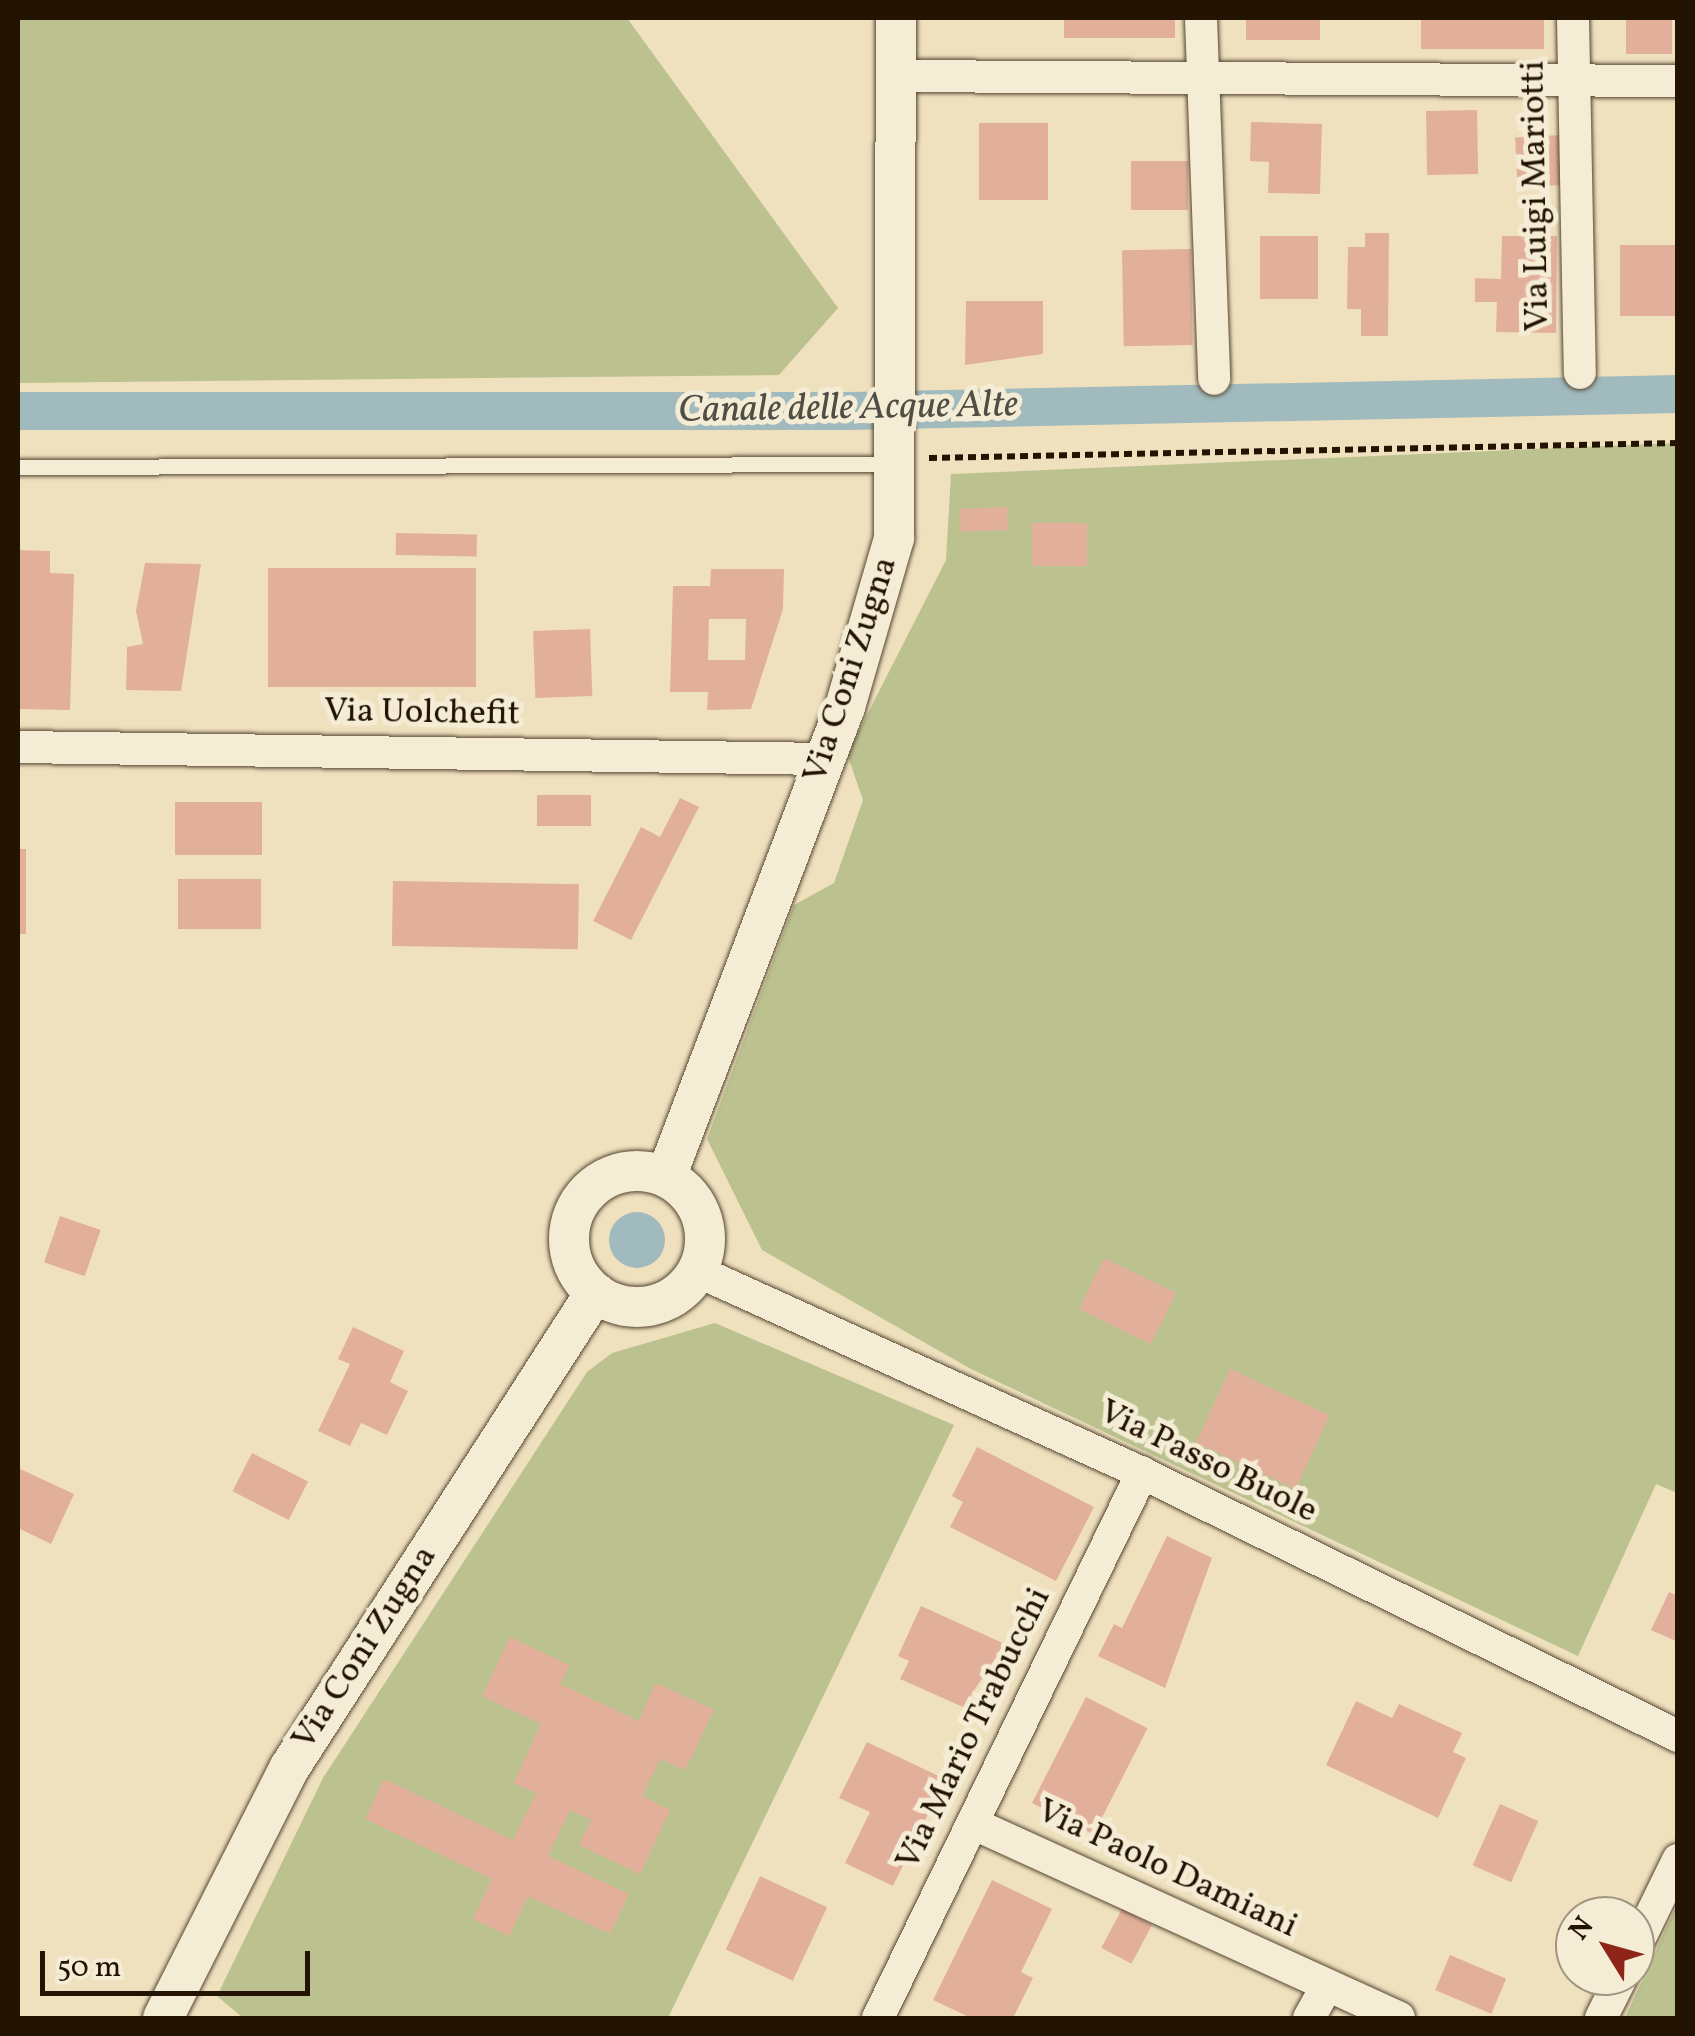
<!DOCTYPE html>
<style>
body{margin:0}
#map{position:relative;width:1695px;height:2036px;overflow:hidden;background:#efe1be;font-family:Vollkorn,serif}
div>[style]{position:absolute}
.green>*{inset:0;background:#bcc28f}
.water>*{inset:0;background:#a0babd}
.round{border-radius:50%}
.canal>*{height:38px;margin:-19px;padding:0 19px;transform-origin:19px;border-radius:19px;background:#a0babd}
.building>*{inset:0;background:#e2b09a;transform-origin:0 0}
.path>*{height:6px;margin-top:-3px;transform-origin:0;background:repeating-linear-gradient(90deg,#231303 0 8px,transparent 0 13px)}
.roads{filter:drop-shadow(0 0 2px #564632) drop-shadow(0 0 2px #564632)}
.service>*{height:15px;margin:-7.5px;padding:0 7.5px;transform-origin:7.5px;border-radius:7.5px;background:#f5ecd5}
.minor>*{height:32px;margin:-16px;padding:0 16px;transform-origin:16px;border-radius:16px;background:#f5ecd5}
.tertiary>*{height:40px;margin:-20px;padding:0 20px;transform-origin:20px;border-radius:20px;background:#f5ecd5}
.tertiary>.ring{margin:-20px;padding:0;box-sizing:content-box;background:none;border:40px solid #f5ecd5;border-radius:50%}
span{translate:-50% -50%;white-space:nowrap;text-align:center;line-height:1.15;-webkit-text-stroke:10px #f5ecd5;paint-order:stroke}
.street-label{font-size:35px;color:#231303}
.water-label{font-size:38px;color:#4f4d44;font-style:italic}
.frame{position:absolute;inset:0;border:20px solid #231303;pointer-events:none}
.north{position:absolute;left:1555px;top:1896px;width:100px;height:100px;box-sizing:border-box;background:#f5ecd5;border:2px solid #a19581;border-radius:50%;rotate:307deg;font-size:28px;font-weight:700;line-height:40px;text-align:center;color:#231303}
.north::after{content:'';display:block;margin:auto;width:35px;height:45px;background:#8f2418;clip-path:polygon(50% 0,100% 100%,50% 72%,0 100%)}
.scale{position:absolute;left:40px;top:1951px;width:270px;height:45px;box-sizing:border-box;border:5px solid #231303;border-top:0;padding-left:12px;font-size:30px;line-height:35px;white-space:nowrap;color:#231303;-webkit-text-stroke:8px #f5ecd5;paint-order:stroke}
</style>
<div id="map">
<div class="green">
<div style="clip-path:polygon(18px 18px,627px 18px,838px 308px,779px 375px,18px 383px)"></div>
<div style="clip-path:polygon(1677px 443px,1677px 1493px,1656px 1484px,1578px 1656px,971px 1369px,762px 1250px,707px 1139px,794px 905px,834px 883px,863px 800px,847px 754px,946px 560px,951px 474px)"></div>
<div style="clip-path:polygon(715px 1323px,954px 1425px,668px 2018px,243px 2018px,217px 1996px,323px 1778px,587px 1372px,612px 1353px)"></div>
<div style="clip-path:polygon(1677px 1905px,1677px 2018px,1625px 2018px)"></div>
</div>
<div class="water">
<div class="round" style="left:609px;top:1212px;width:56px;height:56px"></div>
</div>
<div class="canal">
<div style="left:18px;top:411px;width:830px"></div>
<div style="left:848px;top:411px;width:830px;rotate:-1.17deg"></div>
</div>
<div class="building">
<div style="left:1064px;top:18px;width:111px;height:20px"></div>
<div style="left:1246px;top:18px;width:74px;height:22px"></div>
<div style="left:1421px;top:18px;width:123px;height:31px"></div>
<div style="left:1626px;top:18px;width:46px;height:36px"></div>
<div style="left:1477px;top:110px;width:64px;height:51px;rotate:89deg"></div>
<div style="clip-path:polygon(1251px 122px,1322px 124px,1320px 194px,1268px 193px,1269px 162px,1250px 161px)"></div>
<div style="left:979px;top:123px;width:69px;height:77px"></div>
<div style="left:1562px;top:135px;width:50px;height:47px;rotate:87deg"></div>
<div style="left:1131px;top:161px;width:57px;height:49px"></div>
<div style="clip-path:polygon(1365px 233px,1389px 233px,1388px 336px,1361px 336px,1361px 309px,1347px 309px,1348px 247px,1365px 247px)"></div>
<div style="left:1260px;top:236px;width:58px;height:63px"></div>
<div style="clip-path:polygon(1502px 236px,1557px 236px,1556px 333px,1496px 332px,1497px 302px,1475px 302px,1475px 278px,1501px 279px)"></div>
<div style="left:1678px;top:245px;width:71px;height:58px;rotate:90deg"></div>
<div style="left:1191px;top:249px;width:96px;height:69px;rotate:89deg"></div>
<div style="clip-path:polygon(966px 301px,1043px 301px,1043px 354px,965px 365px)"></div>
<div style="left:1007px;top:507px;width:23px;height:47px;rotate:88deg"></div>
<div style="left:1032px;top:523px;width:55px;height:43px"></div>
<div style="left:396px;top:533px;width:81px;height:22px;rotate:1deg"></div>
<div style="clip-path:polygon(18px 550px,50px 551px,50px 573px,74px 574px,70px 710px,18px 709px)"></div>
<div style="clip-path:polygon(145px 563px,201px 564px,181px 691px,126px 690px,127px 647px,143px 644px,136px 611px)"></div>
<div style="left:476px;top:568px;width:119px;height:208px;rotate:90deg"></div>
<div style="clip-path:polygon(evenodd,711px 569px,784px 569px,783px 609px,751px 709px,707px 710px,708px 692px,670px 692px,673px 586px,710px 586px,711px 569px,709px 619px,746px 619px,745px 660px,708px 660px,709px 619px)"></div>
<div style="left:590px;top:629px;width:67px;height:57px;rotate:88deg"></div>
<div style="left:537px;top:795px;width:54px;height:31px"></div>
<div style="clip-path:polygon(680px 798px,699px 807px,631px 940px,593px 921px,641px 827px,660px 837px)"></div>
<div style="left:262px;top:802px;width:53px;height:87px;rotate:90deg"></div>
<div style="left:18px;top:849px;width:8px;height:85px"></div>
<div style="left:178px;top:879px;width:83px;height:50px"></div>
<div style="left:393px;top:881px;width:186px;height:65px;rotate:1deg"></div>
<div style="left:60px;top:1216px;width:43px;height:49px;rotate:19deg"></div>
<div style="left:1104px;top:1258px;width:80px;height:57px;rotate:26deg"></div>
<div style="clip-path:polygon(353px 1327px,404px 1351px,390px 1382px,408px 1391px,387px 1435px,361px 1423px,350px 1446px,318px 1431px,350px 1364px,338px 1359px)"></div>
<div style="left:1230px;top:1369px;width:110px;height:81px;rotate:25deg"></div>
<div style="clip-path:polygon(977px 1447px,1094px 1507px,1056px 1581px,950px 1527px,963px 1502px,952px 1496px)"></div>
<div style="left:252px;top:1453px;width:63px;height:43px;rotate:27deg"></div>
<div style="clip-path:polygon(18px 1468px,74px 1494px,51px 1544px,18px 1528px)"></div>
<div style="clip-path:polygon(1167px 1536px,1212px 1558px,1165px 1688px,1098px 1656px,1114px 1624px,1122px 1628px)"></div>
<div style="clip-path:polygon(1669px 1592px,1678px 1596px,1678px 1657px,1676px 1641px,1651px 1630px)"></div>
<div style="clip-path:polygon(921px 1606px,1005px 1644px,963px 1707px,900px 1679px,909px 1661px,898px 1656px)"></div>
<div style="clip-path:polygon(510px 1637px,569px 1665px,560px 1684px,639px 1721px,656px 1683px,714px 1710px,685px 1770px,660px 1759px,642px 1796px,670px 1810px,640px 1874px,579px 1845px,591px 1820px,570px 1810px,548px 1856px,629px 1894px,610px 1934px,528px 1896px,509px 1936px,473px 1919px,492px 1879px,365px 1819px,384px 1779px,513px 1840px,536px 1793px,514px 1783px,541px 1724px,482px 1696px)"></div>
<div style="left:1086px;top:1697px;width:69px;height:119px;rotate:27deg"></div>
<div style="clip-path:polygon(1356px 1701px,1392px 1718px,1399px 1704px,1462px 1733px,1453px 1752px,1466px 1758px,1438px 1818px,1326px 1765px)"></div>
<div style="clip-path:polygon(867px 1742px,945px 1779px,893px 1886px,845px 1863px,870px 1812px,839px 1798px)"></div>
<div style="left:1500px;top:1804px;width:42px;height:67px;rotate:24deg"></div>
<div style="left:760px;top:1876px;width:74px;height:81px;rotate:25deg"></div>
<div style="clip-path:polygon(992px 1880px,1052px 1909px,1021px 1972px,1033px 1978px,1013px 2018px,971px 2018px,933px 2000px)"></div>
<div style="left:1122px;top:1909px;width:34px;height:44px;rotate:28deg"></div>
<div style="left:1450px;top:1955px;width:61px;height:38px;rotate:23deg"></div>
</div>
<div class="path">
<div style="left:929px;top:458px;width:749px;rotate:-1.15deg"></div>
</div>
<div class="roads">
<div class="service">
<div style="left:18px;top:467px;width:876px;rotate:-0.2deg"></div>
</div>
<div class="minor">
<div style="left:1201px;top:18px;width:361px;rotate:87.9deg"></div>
<div style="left:1573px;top:18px;width:355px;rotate:88.9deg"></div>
<div style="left:897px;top:76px;width:781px;rotate:0.37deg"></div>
<div style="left:18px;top:747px;width:807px;rotate:0.85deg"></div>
<div style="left:697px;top:1271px;width:489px;rotate:24.4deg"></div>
<div style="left:1142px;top:1473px;width:597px;rotate:26.14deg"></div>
<div style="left:974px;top:1824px;width:467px;rotate:24.5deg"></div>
<div style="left:1635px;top:1948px;width:98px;rotate:-64deg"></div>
<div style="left:878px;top:2018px;width:606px;rotate:-64.15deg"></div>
<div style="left:1309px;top:2018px;width:35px;rotate:-61deg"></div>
<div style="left:1601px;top:2018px;width:47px;rotate:-63.4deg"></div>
</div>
<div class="tertiary">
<div class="ring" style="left:569px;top:1171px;width:96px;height:96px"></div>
<div style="left:666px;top:1177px;width:503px;rotate:-69.15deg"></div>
<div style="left:845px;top:707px;width:176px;rotate:-73.8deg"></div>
<div style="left:894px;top:538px;width:520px;rotate:-89.78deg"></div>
<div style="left:163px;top:2018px;width:281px;rotate:-63.2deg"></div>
<div style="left:290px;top:1767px;width:564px;rotate:-57.24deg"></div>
</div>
</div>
<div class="street-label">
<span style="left:1536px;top:196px;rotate:-91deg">Via Luigi Mariotti</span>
<span style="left:851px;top:670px;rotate:-72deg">Via Coni Zugna</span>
<span style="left:422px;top:713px;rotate:1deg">Via Uolchefit</span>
<span style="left:1208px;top:1462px;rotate:26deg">Via Passo Buole</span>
<span style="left:365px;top:1648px;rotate:-57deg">Via Coni Zugna</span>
<span style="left:974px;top:1729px;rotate:-64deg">Via Mario Trabucchi</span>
<span style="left:1167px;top:1869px;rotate:25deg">Via Paolo Damiani</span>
</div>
<div class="water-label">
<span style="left:848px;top:409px;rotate:-1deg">Canale delle Acque Alte</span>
</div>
<div class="frame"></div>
<div class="north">N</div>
<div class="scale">50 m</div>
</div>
